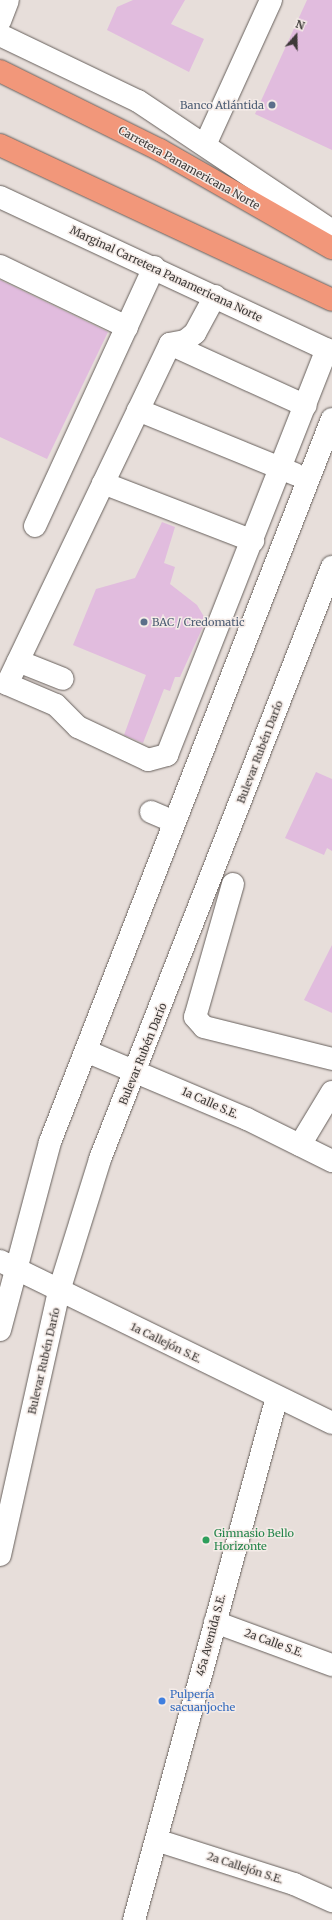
<!DOCTYPE html>
<meta charset="utf-8">
<style>
body{margin:0}
#map{position:relative;width:332px;height:1920px;overflow:hidden;background:#e7deda;font-family:Merriweather,serif}
div>[style]{position:absolute}
.building>*{inset:0;background:#e1bcde}
.roads{filter:drop-shadow(0 0 1px #67605c) drop-shadow(0 0 1px #67605c)}
.minor>*{height:22px;margin:-11px;padding:0 11px;transform-origin:11px;border-radius:11px;background:#fff}
.highway>*{height:22px;margin:-11px;padding:0 11px;transform-origin:11px;border-radius:11px;background:#f2977a}
.dots>*{width:11px;height:11px;translate:-50% -50%;box-sizing:border-box;border:2px solid #f4ebe7;border-radius:50%}
span{translate:-50% -50%;white-space:nowrap;text-align:center;line-height:1.15;-webkit-text-stroke:3px #f4ebe7;paint-order:stroke}
.service-label{font-size:11px;color:#4e5e75}
.right{translate:-100% -50%;text-align:right}
.left{translate:0 -50%;text-align:left}
.street-label{font-size:11px;color:#3d3a38}
.leisure-label{font-size:11px;color:#27864d}
.shop-label{font-size:11px;color:#366cbe}
.north{position:absolute;left:276px;top:16px;width:40px;height:40px;-webkit-text-stroke:3px #f4ebe7;paint-order:stroke;rotate:20deg;font-size:11px;font-weight:700;line-height:16px;text-align:center;color:#3d3a38}
.north::after{content:'';display:block;margin:auto;width:14px;height:18px;background:#3d3a38;clip-path:polygon(50% 0,100% 100%,50% 72%,0 100%)}
</style>
<div id="map">
<div class="building">
<div style="clip-path:polygon(133px 0,185px 0,171px 24px,204px 39px,189px 72px,107px 30px,117px 7px)"></div>
<div style="clip-path:polygon(307px 0,332px 0,332px 150px,255px 114px)"></div>
<div style="clip-path:polygon(0 280px,108px 332px,47px 459px,0 437px)"></div>
<div style="clip-path:polygon(162px 522px,175px 527px,164px 563px,175px 567px,170px 584px,197px 605px,206px 620px,180px 677px,175px 677px,170px 691px,164px 689px,143px 743px,124px 735px,146px 675px,73px 645px,96px 589px,135px 578px)"></div>
<div style="clip-path:polygon(316px 772px,332px 779px,332px 851px,327px 848px,324px 855px,285px 838px)"></div>
<div style="clip-path:polygon(332px 945px,332px 1013px,304px 1000px)"></div>
</div>
<div class="roads">
<div class="minor">
<div style="left:0;top:21px;width:22px;rotate:-69deg"></div>
<div style="left:0;top:35px;width:153px;rotate:25.6deg"></div>
<div style="left:138px;top:101px;width:234px;rotate:33.8deg"></div>
<div style="left:205px;top:145px;width:159px;rotate:-65.5deg"></div>
<div style="left:0;top:197px;width:366px;rotate:25deg"></div>
<div style="left:0;top:266px;width:141px;rotate:25.7deg"></div>
<div style="left:215px;top:296px;width:42px;rotate:118.4deg"></div>
<div style="left:195px;top:333px;width:13px;rotate:141deg"></div>
<div style="left:185px;top:341px;width:15px;rotate:169deg"></div>
<div style="left:170px;top:344px;width:377px;rotate:115.6deg"></div>
<div style="left:7px;top:684px;width:53px;rotate:23.2deg"></div>
<div style="left:56px;top:705px;width:31px;rotate:45deg"></div>
<div style="left:78px;top:727px;width:77px;rotate:25.2deg"></div>
<div style="left:148px;top:760px;width:20px;rotate:-15deg"></div>
<div style="left:167px;top:755px;width:436px;rotate:-68.5deg"></div>
<div style="left:170px;top:344px;width:149px;rotate:24.5deg"></div>
<div style="left:138px;top:410px;width:170px;rotate:22.2deg"></div>
<div style="left:103px;top:483px;width:161px;rotate:21.1deg"></div>
<div style="left:35px;top:526px;width:285px;rotate:-65.3deg"></div>
<div style="left:18px;top:661px;width:48px;rotate:21.8deg"></div>
<div style="left:151px;top:812px;width:25px;rotate:23deg"></div>
<div style="left:233px;top:884px;width:138px;rotate:105.9deg"></div>
<div style="left:195px;top:1017px;width:13px;rotate:48deg"></div>
<div style="left:204px;top:1027px;width:132px;rotate:14deg"></div>
<div style="left:86px;top:1051px;width:175px;rotate:22.9deg"></div>
<div style="left:247px;top:1119px;width:95px;rotate:26.3deg"></div>
<div style="left:300px;top:1145px;width:62px;rotate:-58.9deg"></div>
<div style="left:0;top:1261px;width:369px;rotate:26deg"></div>
<div style="left:0;top:1330px;width:195px;rotate:-75.1deg"></div>
<div style="left:50px;top:1142px;width:776px;rotate:-68.69deg"></div>
<div style="left:0;top:1555px;width:271px;rotate:-77.4deg"></div>
<div style="left:59px;top:1291px;width:138px;rotate:-72.7deg"></div>
<div style="left:100px;top:1159px;width:636px;rotate:-68.6deg"></div>
<div style="left:215px;top:1622px;width:125px;rotate:20.2deg"></div>
<div style="left:156px;top:1840px;width:145px;rotate:17.7deg"></div>
<div style="left:294px;top:1884px;width:42px;rotate:24.1deg"></div>
<div style="left:134px;top:1920px;width:542px;rotate:-74.71deg"></div>
</div>
<div class="highway">
<div style="left:0;top:71px;width:178px;rotate:26.3deg"></div>
<div style="left:160px;top:150px;width:198px;rotate:29.7deg"></div>
<div style="left:0;top:145px;width:366px;rotate:25deg"></div>
</div>
</div>
<div class="dots">
<div style="left:272px;top:105px;background:#5c6f8a"></div>
<div style="left:144px;top:622px;background:#5c6f8a"></div>
<div style="left:206px;top:1540px;background:#2e9e5b"></div>
<div style="left:162px;top:1701px;background:#3f7fe0"></div>
</div>
<div class="service-label">
<span class="right" style="left:264px;top:105px">Banco Atlántida</span>
<span class="left" style="left:152px;top:622px">BAC / Credomatic</span>
</div>
<div class="street-label">
<span style="left:189px;top:168px;rotate:29deg">Carretera Panamericana Norte</span>
<span style="left:166px;top:274px;rotate:25deg">Marginal Carretera Panamericana Norte</span>
<span style="left:260px;top:752px;rotate:-69deg">Bulevar Rubén Darío</span>
<span style="left:143px;top:1054px;rotate:-68deg">Bulevar Rubén Darío</span>
<span style="left:210px;top:1103px;rotate:24deg">1a Calle S.E.</span>
<span style="left:166px;top:1343px;rotate:26deg">1a Callejón S.E.</span>
<span style="left:44px;top:1361px;rotate:-77deg">Bulevar Rubén Darío</span>
<span style="left:211px;top:1635px;rotate:-75deg">45a Avenida S.E.</span>
<span style="left:274px;top:1643px;rotate:20deg">2a Calle S.E.</span>
<span style="left:245px;top:1868px;rotate:18deg">2a Callejón S.E.</span>
</div>
<div class="leisure-label">
<span class="left" style="left:214px;top:1540px">Gimnasio Bello<br>Horizonte</span>
</div>
<div class="shop-label">
<span class="left" style="left:170px;top:1701px">Pulpería<br>sacuanjoche</span>
</div>
<div class="north">N</div>
</div>
